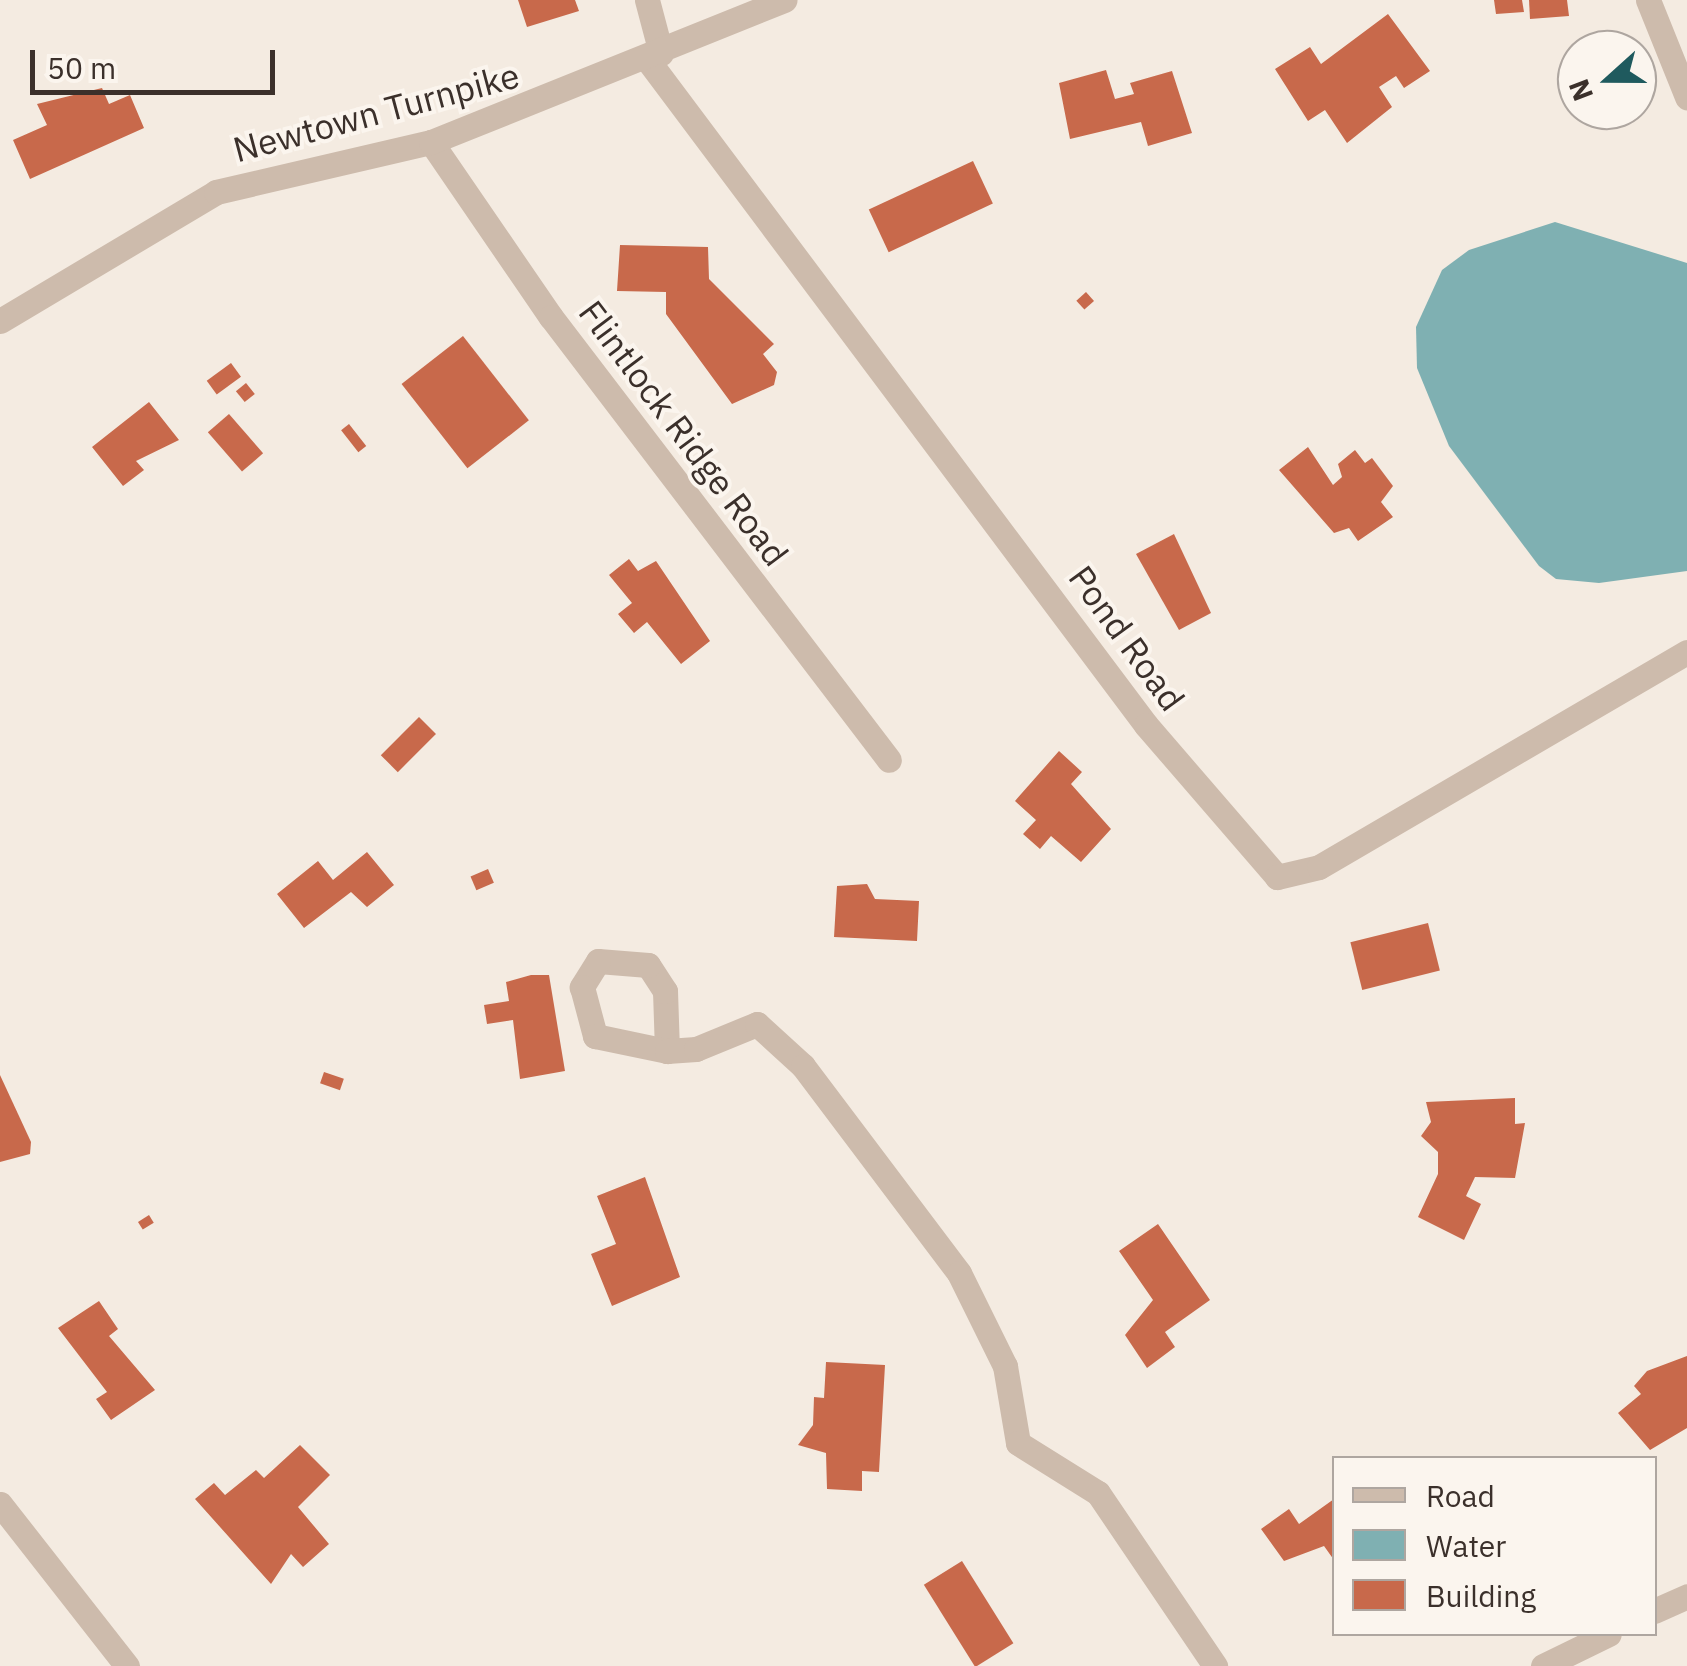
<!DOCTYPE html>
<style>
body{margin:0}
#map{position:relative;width:1687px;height:1666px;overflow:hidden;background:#f4ebe1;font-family:"IBM Plex Sans",sans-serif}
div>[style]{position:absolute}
.water>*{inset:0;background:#7fb0b2}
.building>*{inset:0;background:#c8694b;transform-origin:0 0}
.minor>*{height:25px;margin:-12.5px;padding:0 12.5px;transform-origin:12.5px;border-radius:12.5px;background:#cdbbac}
span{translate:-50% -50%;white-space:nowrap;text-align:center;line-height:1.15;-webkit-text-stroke:8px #fbf5ee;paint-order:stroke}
.street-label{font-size:35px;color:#3b302b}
.legend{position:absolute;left:1332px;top:1456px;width:325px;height:180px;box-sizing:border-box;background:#fbf5ee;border:2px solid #aea6a0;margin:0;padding:12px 18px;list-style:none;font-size:30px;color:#3b302b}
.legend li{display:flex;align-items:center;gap:20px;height:50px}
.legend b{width:50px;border:2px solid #aea6a0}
.north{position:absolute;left:1557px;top:30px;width:100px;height:100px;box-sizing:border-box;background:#fbf5ee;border:2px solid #aea6a0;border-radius:50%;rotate:249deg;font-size:28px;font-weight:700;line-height:40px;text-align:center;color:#3b302b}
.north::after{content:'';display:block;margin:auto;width:35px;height:45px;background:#1f5a5e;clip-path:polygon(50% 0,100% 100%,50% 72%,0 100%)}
.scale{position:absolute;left:30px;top:50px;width:245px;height:45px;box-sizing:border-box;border:5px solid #3b302b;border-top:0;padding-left:12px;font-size:30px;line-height:35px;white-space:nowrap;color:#3b302b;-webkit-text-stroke:8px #fbf5ee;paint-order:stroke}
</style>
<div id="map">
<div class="water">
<div style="clip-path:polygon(1555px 222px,1687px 263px,1687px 571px,1599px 583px,1556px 579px,1539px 566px,1449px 446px,1417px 368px,1416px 327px,1442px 270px,1469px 250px)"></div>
</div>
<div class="building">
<div style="clip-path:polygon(518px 0,575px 0,579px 11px,527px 27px)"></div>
<div style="clip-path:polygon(1494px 0,1522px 0,1524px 12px,1496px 14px)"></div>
<div style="clip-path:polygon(1529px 0,1567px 0,1569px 16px,1530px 19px)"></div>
<div style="clip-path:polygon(1388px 14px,1430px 71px,1404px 88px,1396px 76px,1379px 87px,1392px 107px,1347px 143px,1325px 110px,1308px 121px,1275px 69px,1310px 47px,1321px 64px)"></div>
<div style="clip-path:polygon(1106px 70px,1115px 99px,1134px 94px,1130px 83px,1172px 71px,1192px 133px,1148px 146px,1141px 122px,1070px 139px,1059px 83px)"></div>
<div style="clip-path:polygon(102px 88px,109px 104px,130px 95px,144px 128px,30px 179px,13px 140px,47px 125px,37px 104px)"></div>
<div style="left:973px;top:161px;width:47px;height:115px;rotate:65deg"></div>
<div style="clip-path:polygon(620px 245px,708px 247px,709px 279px,774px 344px,763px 354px,777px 372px,774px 385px,732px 404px,666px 314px,666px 292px,617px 291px)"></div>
<div style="left:1086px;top:292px;width:12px;height:13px;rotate:48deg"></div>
<div style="left:463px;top:336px;width:107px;height:78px;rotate:52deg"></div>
<div style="left:231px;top:363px;width:17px;height:30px;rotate:54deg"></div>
<div style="left:246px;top:383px;width:14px;height:13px;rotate:51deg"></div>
<div style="clip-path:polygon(149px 402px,179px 440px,136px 461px,144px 470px,123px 486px,92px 447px)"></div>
<div style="left:229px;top:414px;width:52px;height:28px;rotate:49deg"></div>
<div style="left:349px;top:424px;width:28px;height:10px;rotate:52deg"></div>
<div style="clip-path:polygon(1308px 447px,1333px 485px,1342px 477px,1338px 464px,1355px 450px,1365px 463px,1372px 458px,1393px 486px,1381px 502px,1393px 517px,1358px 541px,1349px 528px,1334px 533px,1279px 470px)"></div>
<div style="clip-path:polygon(1174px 534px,1211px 613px,1179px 630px,1136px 554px)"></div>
<div style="clip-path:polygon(629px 559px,638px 571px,656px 561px,710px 641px,681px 664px,647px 622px,634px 633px,618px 614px,632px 603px,609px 575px)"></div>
<div style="left:419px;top:717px;width:24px;height:54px;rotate:45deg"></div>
<div style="clip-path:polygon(1059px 751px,1082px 772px,1071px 784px,1111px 829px,1081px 862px,1051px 836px,1040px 849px,1023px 834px,1036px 820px,1015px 801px)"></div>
<div style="clip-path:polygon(367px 852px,394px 885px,367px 907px,351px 892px,304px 928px,277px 894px,318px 861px,333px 880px)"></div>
<div style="left:488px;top:869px;width:15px;height:19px;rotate:67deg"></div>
<div style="clip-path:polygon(867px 884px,875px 899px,919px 901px,917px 941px,834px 937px,837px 886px)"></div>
<div style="left:1428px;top:923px;width:49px;height:80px;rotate:76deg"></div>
<div style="clip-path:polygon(531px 975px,549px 975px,565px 1071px,520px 1079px,513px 1020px,487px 1024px,484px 1005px,509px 1001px,506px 982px)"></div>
<div style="left:324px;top:1072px;width:21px;height:12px;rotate:19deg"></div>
<div style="clip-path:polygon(0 1075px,31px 1142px,30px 1154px,0 1162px)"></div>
<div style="clip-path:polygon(1515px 1098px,1515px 1124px,1525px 1123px,1515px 1178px,1475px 1177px,1466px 1196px,1481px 1204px,1464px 1240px,1418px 1217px,1438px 1174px,1438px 1152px,1421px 1136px,1431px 1122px,1426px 1102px)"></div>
<div style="clip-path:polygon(645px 1177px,680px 1277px,612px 1306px,591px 1254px,616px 1244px,597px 1196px)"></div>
<div style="left:149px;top:1215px;width:9px;height:13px;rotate:58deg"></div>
<div style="clip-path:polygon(1158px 1224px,1210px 1300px,1165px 1332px,1175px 1347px,1147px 1368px,1125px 1335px,1153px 1300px,1119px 1251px)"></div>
<div style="clip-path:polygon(99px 1301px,118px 1329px,109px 1336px,155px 1390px,111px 1420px,96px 1399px,107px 1392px,58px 1328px)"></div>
<div style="clip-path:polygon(1687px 1356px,1687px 1428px,1650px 1450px,1618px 1413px,1641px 1394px,1634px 1386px,1647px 1371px)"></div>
<div style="clip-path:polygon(826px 1362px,885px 1365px,879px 1472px,862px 1471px,862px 1491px,827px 1489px,826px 1453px,798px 1445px,813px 1425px,814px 1397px,824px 1398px)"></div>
<div style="clip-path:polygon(300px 1445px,330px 1475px,298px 1507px,329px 1544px,303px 1567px,291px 1554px,271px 1584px,195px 1499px,214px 1483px,225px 1495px,256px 1470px,264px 1478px)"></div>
<div style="clip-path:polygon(1334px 1499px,1334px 1560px,1324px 1546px,1284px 1561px,1261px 1529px,1289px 1509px,1299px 1524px)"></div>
<div style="left:962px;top:1561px;width:97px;height:45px;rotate:58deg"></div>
</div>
<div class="minor">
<div style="left:647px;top:0;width:55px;rotate:75.2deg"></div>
<div style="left:1648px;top:0;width:105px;rotate:68.1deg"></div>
<div style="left:647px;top:59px;width:832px;rotate:53.16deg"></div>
<div style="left:1146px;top:725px;width:201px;rotate:49.2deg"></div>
<div style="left:1277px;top:877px;width:43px;rotate:-13.4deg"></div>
<div style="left:1319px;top:867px;width:426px;rotate:-30.3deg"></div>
<div style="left:431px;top:142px;width:212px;rotate:55.6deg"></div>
<div style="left:551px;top:317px;width:557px;rotate:52.66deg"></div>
<div style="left:0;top:321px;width:252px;rotate:-30.8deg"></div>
<div style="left:216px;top:192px;width:221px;rotate:-13.1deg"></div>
<div style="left:431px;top:142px;width:381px;rotate:-21.9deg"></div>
<div style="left:667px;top:1051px;width:60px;rotate:-91.9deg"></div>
<div style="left:665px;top:991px;width:31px;rotate:-123deg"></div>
<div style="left:648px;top:965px;width:50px;rotate:-175.4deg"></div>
<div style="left:598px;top:961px;width:31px;rotate:122deg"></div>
<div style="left:582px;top:987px;width:51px;rotate:75.1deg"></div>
<div style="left:595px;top:1036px;width:74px;rotate:11.8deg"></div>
<div style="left:667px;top:1051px;width:29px;rotate:-4deg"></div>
<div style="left:696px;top:1049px;width:66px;rotate:-22.3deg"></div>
<div style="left:757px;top:1024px;width:62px;rotate:42.4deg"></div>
<div style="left:803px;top:1066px;width:259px;rotate:53deg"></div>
<div style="left:959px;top:1273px;width:104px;rotate:63.7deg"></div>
<div style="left:1005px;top:1366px;width:78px;rotate:80.4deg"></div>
<div style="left:1018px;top:1443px;width:94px;rotate:32deg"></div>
<div style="left:1098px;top:1493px;width:209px;rotate:55.9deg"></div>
<div style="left:0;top:1504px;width:206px;rotate:51.9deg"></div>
<div style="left:1654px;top:1611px;width:36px;rotate:-24deg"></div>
<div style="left:1543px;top:1666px;width:73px;rotate:-25.9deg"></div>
</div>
<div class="street-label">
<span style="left:376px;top:112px;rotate:-15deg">Newtown Turnpike</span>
<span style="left:684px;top:433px;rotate:53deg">Flintlock Ridge Road</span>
<span style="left:1127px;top:638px;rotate:54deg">Pond Road</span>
</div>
<ul class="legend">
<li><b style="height:12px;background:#cdbbac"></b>Road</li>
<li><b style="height:28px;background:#7fb0b2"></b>Water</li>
<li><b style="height:28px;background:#c8694b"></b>Building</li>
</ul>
<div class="north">N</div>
<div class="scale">50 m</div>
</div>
